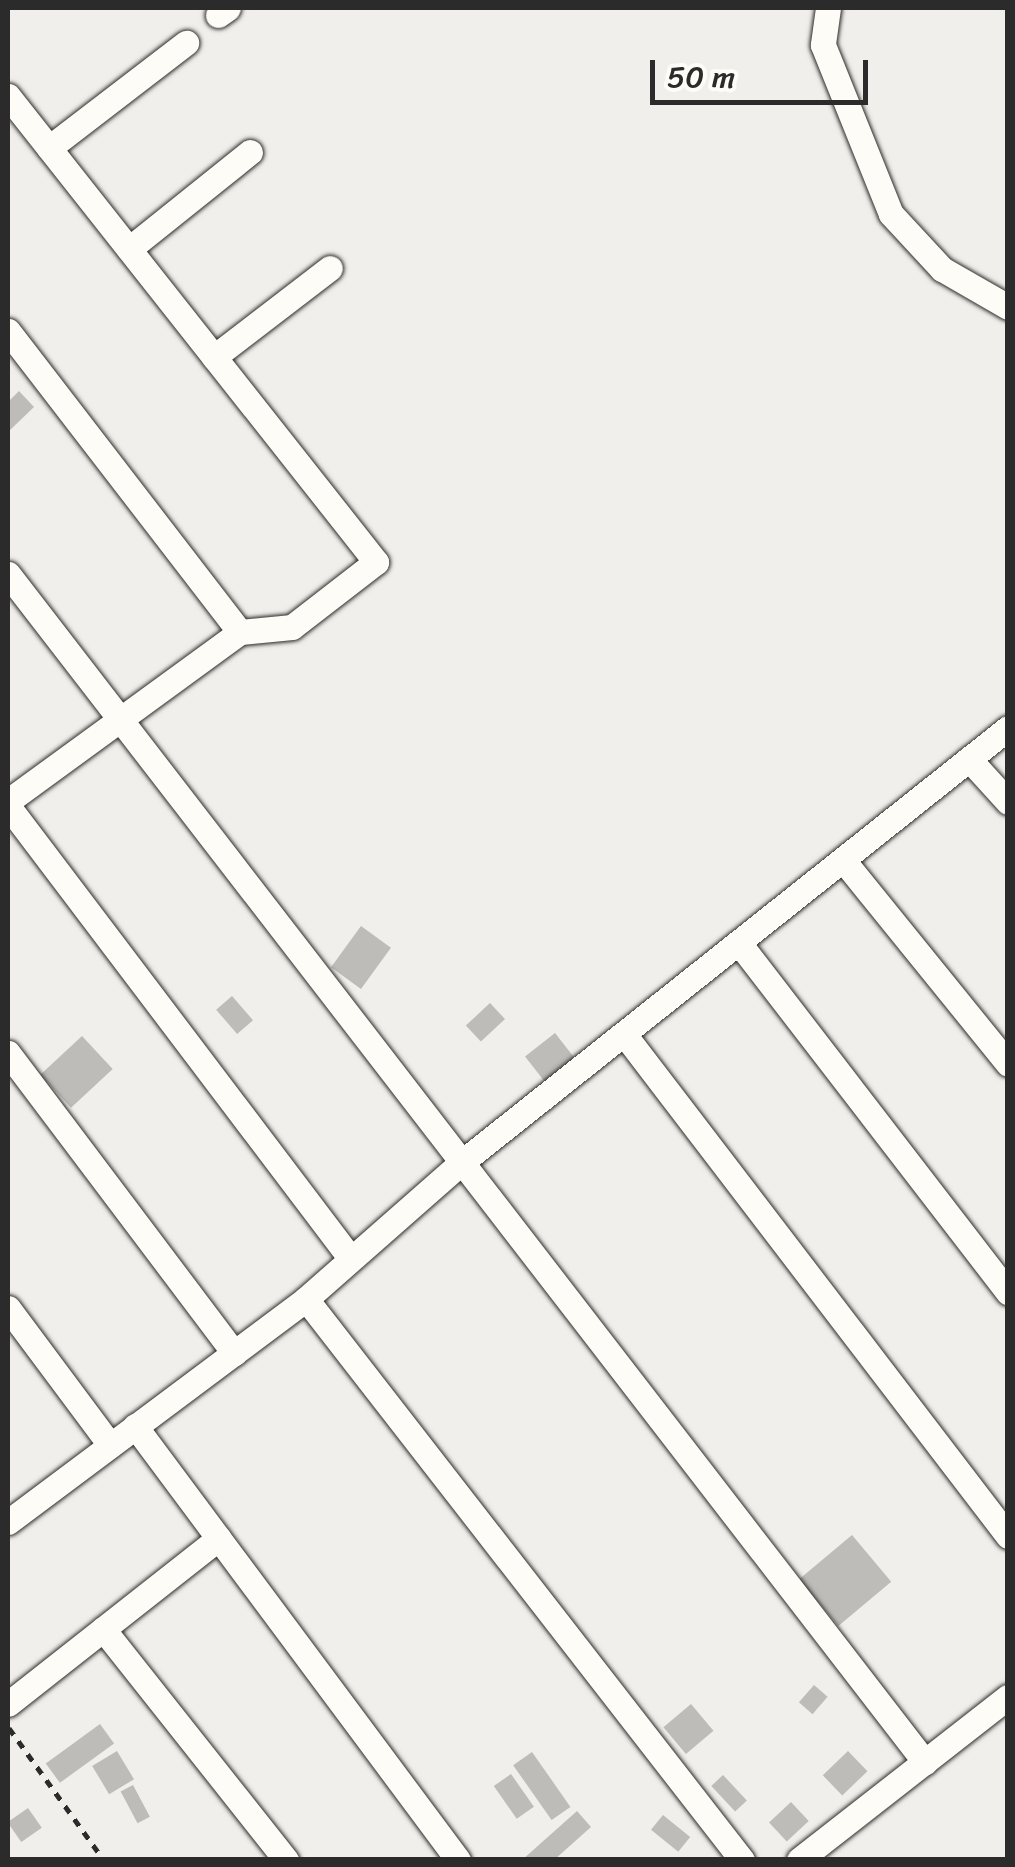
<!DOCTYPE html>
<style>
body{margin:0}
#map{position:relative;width:1015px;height:1867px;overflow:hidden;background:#f0efeb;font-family:Sriracha,sans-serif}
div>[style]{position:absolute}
.building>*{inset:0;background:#bdbcb8;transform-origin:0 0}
.path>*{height:5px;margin-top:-2.5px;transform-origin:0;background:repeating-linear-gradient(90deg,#2b2b2b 0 8px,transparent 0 16px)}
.roads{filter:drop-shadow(0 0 2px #2b2b2b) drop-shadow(0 0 2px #2b2b2b)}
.minor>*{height:25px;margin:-12.5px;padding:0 12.5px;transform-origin:12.5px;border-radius:12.5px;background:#fdfcf7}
span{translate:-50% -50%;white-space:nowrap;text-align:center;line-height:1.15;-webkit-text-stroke:10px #fdfcf7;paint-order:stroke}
.frame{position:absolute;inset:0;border:10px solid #2b2b2b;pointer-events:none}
.scale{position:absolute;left:650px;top:60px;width:218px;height:45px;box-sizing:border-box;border:5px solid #2b2b2b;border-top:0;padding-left:12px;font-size:30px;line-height:35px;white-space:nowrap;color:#2b2b2b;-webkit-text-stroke:8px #fdfcf7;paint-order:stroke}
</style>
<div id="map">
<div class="building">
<div style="clip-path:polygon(19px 391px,34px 407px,8px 432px,8px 402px)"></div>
<div style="left:361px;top:926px;width:37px;height:51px;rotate:36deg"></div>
<div style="left:232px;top:996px;width:32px;height:21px;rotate:49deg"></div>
<div style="left:490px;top:1003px;width:22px;height:33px;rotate:47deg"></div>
<div style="left:555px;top:1033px;width:33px;height:38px;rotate:52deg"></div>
<div style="left:82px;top:1036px;width:45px;height:57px;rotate:47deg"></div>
<div style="left:852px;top:1535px;width:61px;height:69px;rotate:50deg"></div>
<div style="left:814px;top:1685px;width:18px;height:23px;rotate:41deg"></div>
<div style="left:691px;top:1704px;width:35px;height:36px;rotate:50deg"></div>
<div style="left:100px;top:1724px;width:24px;height:67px;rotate:54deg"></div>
<div style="left:117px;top:1751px;width:33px;height:29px;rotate:59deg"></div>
<div style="left:848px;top:1751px;width:28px;height:35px;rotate:46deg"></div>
<div style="left:532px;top:1752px;width:67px;height:23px;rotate:55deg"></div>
<div style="left:511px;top:1774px;width:40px;height:21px;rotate:55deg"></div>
<div style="left:723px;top:1775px;width:35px;height:16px;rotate:47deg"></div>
<div style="left:133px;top:1785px;width:36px;height:14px;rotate:62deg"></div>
<div style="left:791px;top:1802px;width:26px;height:30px;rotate:47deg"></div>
<div style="left:28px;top:1808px;width:24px;height:25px;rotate:55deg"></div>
<div style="clip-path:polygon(577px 1811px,591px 1827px,554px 1860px,522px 1860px)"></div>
<div style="left:663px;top:1815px;width:35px;height:19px;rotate:39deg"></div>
</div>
<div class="path">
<div style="left:9px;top:1728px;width:163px;rotate:54.3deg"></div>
</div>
<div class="roads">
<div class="minor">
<div style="left:828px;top:8px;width:37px;rotate:98deg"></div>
<div style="left:823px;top:45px;width:182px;rotate:68.1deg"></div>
<div style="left:891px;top:214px;width:75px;rotate:47.2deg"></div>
<div style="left:942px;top:269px;width:76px;rotate:29.9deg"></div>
<div style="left:218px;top:15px;width:12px;rotate:-35deg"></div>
<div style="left:8px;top:96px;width:594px;rotate:51.7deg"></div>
<div style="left:376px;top:562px;width:106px;rotate:142.3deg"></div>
<div style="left:292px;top:627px;width:52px;rotate:174.5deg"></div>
<div style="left:240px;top:632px;width:287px;rotate:143.9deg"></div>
<div style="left:49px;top:148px;width:173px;rotate:-37.5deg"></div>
<div style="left:129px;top:249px;width:155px;rotate:-38.7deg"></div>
<div style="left:8px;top:331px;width:380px;rotate:52.4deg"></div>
<div style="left:214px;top:357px;width:146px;rotate:-37.5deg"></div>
<div style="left:8px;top:574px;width:1501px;rotate:52.34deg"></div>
<div style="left:969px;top:759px;width:58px;rotate:47.8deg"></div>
<div style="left:8px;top:806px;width:568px;rotate:52.87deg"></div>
<div style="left:843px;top:860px;width:262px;rotate:51deg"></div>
<div style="left:739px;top:943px;width:441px;rotate:52.4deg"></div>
<div style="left:624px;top:1034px;width:632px;rotate:52.59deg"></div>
<div style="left:8px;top:1053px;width:376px;rotate:53deg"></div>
<div style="left:306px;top:1299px;width:711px;rotate:52.15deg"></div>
<div style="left:8px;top:1308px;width:171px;rotate:53.3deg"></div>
<div style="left:135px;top:1426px;width:541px;rotate:53.34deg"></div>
<div style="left:8px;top:1522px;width:372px;rotate:-36.8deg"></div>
<div style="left:306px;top:1299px;width:208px;rotate:-41.3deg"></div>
<div style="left:462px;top:1162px;width:697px;rotate:-38.48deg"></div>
<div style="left:103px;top:1629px;width:295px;rotate:51.6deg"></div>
<div style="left:8px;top:1704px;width:268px;rotate:-38.2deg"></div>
<div style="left:799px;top:1860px;width:265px;rotate:-38deg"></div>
</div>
</div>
<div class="frame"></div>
<div class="scale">50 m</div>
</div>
